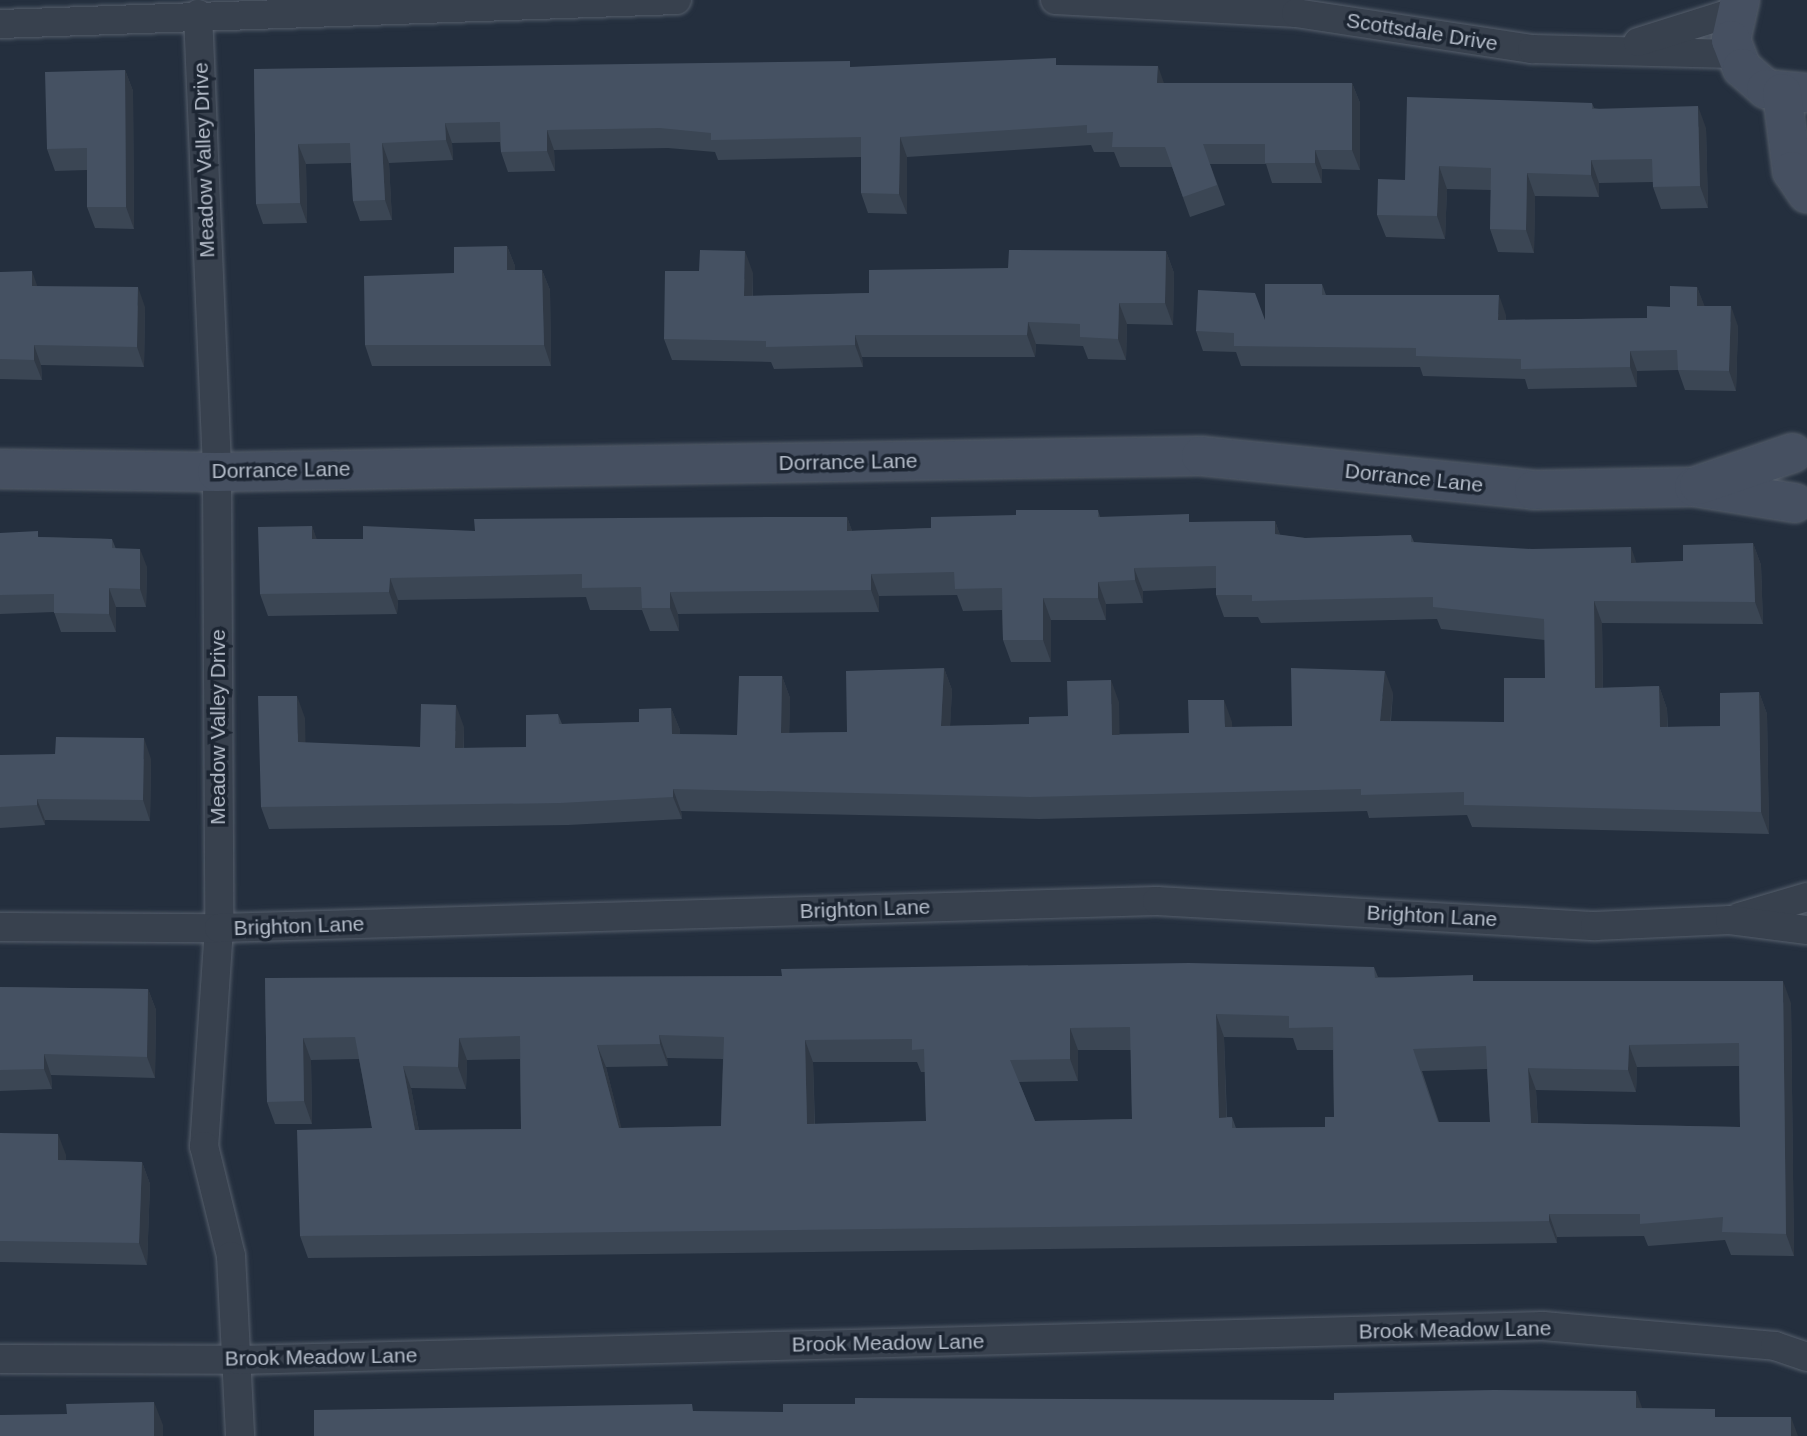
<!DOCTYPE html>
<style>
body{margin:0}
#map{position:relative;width:1807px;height:1436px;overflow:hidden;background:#242f3e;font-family:Helvetica,sans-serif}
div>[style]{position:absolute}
.roads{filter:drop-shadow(0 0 2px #565f6c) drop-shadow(0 0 2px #565f6c)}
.street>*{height:28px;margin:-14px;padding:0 14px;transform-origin:14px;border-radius:14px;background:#38414e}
.secondary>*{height:38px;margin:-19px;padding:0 19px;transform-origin:19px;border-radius:19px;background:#465061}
.wall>*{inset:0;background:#3b4654}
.shaded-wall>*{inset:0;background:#303945}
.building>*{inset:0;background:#455162}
span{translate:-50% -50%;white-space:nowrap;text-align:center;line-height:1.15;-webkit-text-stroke:7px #1d2633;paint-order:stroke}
.street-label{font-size:21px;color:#b4bcc9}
</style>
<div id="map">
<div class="roads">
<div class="street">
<div style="left:1055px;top:0;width:241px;rotate:3.1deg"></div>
<div style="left:1296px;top:13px;width:239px;rotate:8.7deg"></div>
<div style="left:1532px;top:49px;width:202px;rotate:1.4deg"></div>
<div style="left:198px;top:14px;width:458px;rotate:87.6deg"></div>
<div style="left:217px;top:472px;width:456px;rotate:89.7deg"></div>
<div style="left:219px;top:928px;width:219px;rotate:93.9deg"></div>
<div style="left:204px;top:1146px;width:113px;rotate:76.2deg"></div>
<div style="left:231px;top:1256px;width:180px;rotate:87.1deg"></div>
<div style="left:0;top:24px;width:677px;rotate:-2.03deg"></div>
<div style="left:1638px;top:42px;width:101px;rotate:-17.4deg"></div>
<div style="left:1739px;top:917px;width:71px;rotate:-16.4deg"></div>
<div style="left:0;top:927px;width:219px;rotate:0.3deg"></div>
<div style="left:219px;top:928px;width:938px;rotate:-1.65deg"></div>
<div style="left:1157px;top:901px;width:439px;rotate:3.3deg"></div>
<div style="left:1595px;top:926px;width:135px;rotate:-2.5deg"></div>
<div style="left:1730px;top:920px;width:78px;rotate:7.4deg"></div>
<div style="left:0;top:1359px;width:239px;rotate:0.2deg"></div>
<div style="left:239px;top:1360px;width:1304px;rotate:-1.49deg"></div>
<div style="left:1543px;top:1326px;width:233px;rotate:4.9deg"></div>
<div style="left:1775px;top:1346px;width:34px;rotate:19deg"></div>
</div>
<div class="secondary">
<div style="left:1740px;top:0;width:41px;rotate:102.7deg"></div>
<div style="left:1731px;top:40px;width:30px;rotate:69deg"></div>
<div style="left:1742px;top:68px;width:32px;rotate:41deg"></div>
<div style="left:1766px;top:89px;width:41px;rotate:5.6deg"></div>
<div style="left:1782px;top:93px;width:79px;rotate:82.7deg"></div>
<div style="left:1792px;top:171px;width:27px;rotate:56deg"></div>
<div style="left:0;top:469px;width:217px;rotate:0.8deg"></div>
<div style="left:217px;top:472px;width:984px;rotate:-0.93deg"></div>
<div style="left:1201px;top:456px;width:335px;rotate:5.8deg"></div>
<div style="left:1534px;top:490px;width:160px;rotate:-1.1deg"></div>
<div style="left:1694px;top:487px;width:102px;rotate:9deg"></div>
<div style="left:1699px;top:485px;width:99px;rotate:-18.8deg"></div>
</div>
</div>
<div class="wall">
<div style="clip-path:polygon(1058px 65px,1164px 83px,1352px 83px,1360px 103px,1360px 170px,1322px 169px,1322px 183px,1272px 183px,1266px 164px,1210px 164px,1225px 205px,1190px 217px,1172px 167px,1120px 167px,1114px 152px,1094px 152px,1091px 145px,907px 157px,907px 214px,868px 213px,861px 193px,861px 157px,718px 160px,715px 152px,668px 148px,554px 150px,555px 171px,508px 172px,501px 152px,500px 142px,452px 143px,453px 160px,389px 163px,392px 220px,360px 221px,353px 201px,351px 163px,306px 164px,307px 223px,263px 224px,256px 204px,254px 69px,852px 67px)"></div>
<div style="clip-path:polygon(125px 70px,133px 91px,134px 229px,95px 228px,87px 207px,87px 170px,55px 171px,47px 149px)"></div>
<div style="clip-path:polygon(1592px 103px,1594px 108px,1706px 128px,1708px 208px,1661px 209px,1653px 187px,1653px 182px,1599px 183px,1599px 197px,1535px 196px,1534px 253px,1498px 252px,1490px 229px,1491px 190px,1447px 189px,1445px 239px,1386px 237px,1377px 215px,1405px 180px)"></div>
<div style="clip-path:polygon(507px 246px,515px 266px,515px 270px,542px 270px,550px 290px,551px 366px,372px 366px,365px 345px,454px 273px)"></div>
<div style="clip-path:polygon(1166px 251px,1174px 273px,1173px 325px,1127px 324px,1126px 360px,1088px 359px,1083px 346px,1036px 344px,1035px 357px,862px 357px,863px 367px,774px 369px,771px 362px,672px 360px,664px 339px,753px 273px,753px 296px,869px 293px,1008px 268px)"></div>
<div style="clip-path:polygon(0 272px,37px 286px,145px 307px,144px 367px,41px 365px,42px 380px,0 379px)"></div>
<div style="clip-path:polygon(1322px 284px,1326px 295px,1506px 315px,1506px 320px,1647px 318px,1670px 307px,1697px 287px,1704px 306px,1738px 326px,1736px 391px,1685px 390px,1678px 370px,1637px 371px,1637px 387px,1528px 389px,1525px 379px,1423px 376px,1420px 367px,1241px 366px,1236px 352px,1203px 351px,1196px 331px,1265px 320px)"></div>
<div style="clip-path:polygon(1098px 510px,1100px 517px,1192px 522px,1275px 521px,1280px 535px,1305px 538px,1411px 535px,1414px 542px,1637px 563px,1683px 561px,1753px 543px,1761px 565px,1763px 624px,1602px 623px,1603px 688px,1659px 686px,1667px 709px,1668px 727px,1720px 726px,1759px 692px,1767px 714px,1769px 834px,1472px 827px,1467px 815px,1369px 818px,1367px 811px,1039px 819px,681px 811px,682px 819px,568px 825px,269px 829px,261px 807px,305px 718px,305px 743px,420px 747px,464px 727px,464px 748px,526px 747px,558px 714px,562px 724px,639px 722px,671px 708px,680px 730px,680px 734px,737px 735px,782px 676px,790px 698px,789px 733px,847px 732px,944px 668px,952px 690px,950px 726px,1029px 724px,1068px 716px,1119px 702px,1119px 734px,1189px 733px,1232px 722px,1232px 727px,1292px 726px,1393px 693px,1391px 721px,1504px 722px,1545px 678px,1545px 640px,1441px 629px,1437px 619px,1261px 623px,1258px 617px,1224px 617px,1216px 595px,1216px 588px,1143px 591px,1143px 603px,1106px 604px,1106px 620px,1051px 620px,1051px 662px,1011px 662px,1003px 640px,1002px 610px,963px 611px,957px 595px,879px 596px,879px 612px,678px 614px,679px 631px,650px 631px,642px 610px,590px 610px,586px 597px,398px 600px,397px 614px,268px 616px,260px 594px,312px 526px,316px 539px,363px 539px,475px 531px,847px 517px,852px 531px,931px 528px,1016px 515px)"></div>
<div style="clip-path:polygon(0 533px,40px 537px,112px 539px,116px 549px,147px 567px,146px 607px,116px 607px,116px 632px,61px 632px,54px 612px,0 614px)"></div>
<div style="clip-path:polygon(0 755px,151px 759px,150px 821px,45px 820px,45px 825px,0 828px)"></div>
<div style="clip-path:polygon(evenodd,1374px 967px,1378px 977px,1475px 981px,1791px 1003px,1794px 1256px,1731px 1255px,1725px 1240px,1648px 1246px,1644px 1236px,1557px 1237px,1557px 1243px,308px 1258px,300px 1236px,372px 1128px,359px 1059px,311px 1060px,312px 1124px,275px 1124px,267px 1102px,265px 978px,782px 976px,1374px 967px,1224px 1037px,1293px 1038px,1297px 1050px,1333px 1050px,1334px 1117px,1325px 1127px,1236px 1128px,1232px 1117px,1227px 1117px,1224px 1037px,1374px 967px,1078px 1050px,1131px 1050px,1132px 1119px,1035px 1121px,1019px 1082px,1078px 1081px,1078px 1050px,1374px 967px,667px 1058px,723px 1059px,721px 1126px,621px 1128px,606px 1067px,668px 1066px,667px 1058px,1374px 967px,520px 1059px,521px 1129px,419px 1130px,411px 1088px,466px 1089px,467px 1060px,520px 1059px,1374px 967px,813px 1062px,917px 1062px,921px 1072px,925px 1072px,926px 1121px,815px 1124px,813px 1062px,1374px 967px,1739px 1066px,1740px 1127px,1538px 1123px,1536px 1090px,1636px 1092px,1637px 1067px,1739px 1066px,1374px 967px,1487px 1069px,1490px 1122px,1439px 1122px,1422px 1071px,1487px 1069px)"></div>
<div style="clip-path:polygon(0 987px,148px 989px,156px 1010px,155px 1078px,51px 1075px,52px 1089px,0 1091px)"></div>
<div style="clip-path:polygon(0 1133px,66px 1155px,66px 1160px,142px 1162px,150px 1184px,147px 1265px,0 1262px)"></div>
</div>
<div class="shaded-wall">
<div style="clip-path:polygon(1158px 66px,1165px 86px,1157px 83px)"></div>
<div style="clip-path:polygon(125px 70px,133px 91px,134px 229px,126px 207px)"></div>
<div style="clip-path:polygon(1352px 83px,1360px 103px,1360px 170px,1352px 150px)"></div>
<div style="clip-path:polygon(1698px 106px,1706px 128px,1708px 208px,1700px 186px)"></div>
<div style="clip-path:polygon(445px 123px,452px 143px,453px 160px,446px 140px)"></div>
<div style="clip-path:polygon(547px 130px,554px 150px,555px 171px,547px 151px)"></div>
<div style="clip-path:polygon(900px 137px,907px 157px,907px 214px,899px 194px)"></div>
<div style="clip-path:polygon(382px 143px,389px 163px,392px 220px,385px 200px)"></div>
<div style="clip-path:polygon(298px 144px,306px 164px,307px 223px,300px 203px)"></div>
<div style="clip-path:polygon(1315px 150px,1322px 169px,1322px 183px,1315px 163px)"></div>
<div style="clip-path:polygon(1591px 160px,1599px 183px,1599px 197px,1591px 175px)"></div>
<div style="clip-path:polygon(1439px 166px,1447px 189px,1445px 239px,1437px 216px)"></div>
<div style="clip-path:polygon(1527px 173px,1535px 196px,1534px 253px,1526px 230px)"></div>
<div style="clip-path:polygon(507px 246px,515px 266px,515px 290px,507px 270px)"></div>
<div style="clip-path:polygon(745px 251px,753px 273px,752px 318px,744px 296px)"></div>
<div style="clip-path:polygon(1166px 251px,1174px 273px,1173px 325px,1165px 303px)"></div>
<div style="clip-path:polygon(542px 270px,550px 290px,551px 366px,544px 345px)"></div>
<div style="clip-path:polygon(32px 271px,39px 291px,32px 286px)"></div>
<div style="clip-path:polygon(138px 287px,145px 307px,144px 367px,137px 347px)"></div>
<div style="clip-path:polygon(1697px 287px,1705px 307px,1697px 306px)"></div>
<div style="clip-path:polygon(1499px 295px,1506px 315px,1505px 340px,1498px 320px)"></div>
<div style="clip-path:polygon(1119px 303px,1127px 324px,1126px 360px,1118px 339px)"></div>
<div style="clip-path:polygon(1731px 306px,1738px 326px,1736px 391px,1729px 371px)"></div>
<div style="clip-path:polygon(1028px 322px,1036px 344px,1035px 357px,1027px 335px)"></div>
<div style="clip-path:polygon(855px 335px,862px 357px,863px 367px,855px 345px)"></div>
<div style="clip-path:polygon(34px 345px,41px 365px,42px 380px,34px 360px)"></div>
<div style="clip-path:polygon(1630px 351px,1637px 371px,1637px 387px,1630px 367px)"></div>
<div style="clip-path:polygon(847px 517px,855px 539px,847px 531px)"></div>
<div style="clip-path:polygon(1275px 521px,1283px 543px,1275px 534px)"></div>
<div style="clip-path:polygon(312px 526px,320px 548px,312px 539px)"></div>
<div style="clip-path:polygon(1753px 543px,1761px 565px,1763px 624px,1755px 602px)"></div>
<div style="clip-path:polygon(1631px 547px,1639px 570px,1631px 563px)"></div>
<div style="clip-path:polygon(140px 549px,147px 567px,146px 607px,140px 589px)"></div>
<div style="clip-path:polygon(1134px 568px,1143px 591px,1143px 603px,1135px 580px)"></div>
<div style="clip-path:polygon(871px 574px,879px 596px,879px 612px,871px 590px)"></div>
<div style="clip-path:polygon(390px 578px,398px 600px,397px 614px,389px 592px)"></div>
<div style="clip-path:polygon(1098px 582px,1106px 604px,1106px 620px,1098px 598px)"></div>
<div style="clip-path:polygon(109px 588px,116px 607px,116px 632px,109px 614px)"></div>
<div style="clip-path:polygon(670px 592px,678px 614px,679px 631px,670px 608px)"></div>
<div style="clip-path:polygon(1043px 598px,1051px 620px,1051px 662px,1043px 640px)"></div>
<div style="clip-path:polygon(1594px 601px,1602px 623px,1603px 710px,1595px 688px)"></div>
<div style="clip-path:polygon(944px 668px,952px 690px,949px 748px,941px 726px)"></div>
<div style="clip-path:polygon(1385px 671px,1393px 693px,1388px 743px,1380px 721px)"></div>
<div style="clip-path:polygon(782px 676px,790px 698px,789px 756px,781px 733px)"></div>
<div style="clip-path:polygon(1111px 680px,1119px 702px,1120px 757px,1112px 735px)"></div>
<div style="clip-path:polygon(1659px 686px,1667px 709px,1668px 749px,1660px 727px)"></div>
<div style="clip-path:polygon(1759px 692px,1767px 714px,1769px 834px,1761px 812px)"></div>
<div style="clip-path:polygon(297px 696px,305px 718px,306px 765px,298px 742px)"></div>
<div style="clip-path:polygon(1224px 700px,1232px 722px,1233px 749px,1225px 727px)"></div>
<div style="clip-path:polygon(456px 705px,464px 727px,463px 770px,455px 748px)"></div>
<div style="clip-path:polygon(671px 708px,680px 730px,680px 756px,672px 734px)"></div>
<div style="clip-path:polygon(144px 738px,151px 759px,150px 821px,143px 800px)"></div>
<div style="clip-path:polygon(673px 789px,681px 811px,682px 819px,673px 797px)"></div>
<div style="clip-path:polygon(37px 799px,45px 820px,45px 825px,37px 805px)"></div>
<div style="clip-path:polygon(1783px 981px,1791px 1003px,1794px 1256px,1786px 1234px)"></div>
<div style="clip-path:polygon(148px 989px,156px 1010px,155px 1078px,147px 1057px)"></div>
<div style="clip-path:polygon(1216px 1014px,1224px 1037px,1227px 1140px,1219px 1118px)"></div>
<div style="clip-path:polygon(1070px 1028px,1078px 1050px,1078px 1081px,1070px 1059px)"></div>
<div style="clip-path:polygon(659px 1035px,667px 1058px,668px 1066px,660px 1044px)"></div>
<div style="clip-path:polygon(303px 1038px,311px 1060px,312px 1124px,304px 1101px)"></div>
<div style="clip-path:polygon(459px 1038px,467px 1060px,466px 1089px,458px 1067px)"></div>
<div style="clip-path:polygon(805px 1040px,813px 1062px,815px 1146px,807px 1124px)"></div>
<div style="clip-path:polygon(597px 1045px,606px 1067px,627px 1150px,619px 1128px)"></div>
<div style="clip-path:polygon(1629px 1045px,1637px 1067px,1636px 1092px,1628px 1070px)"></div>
<div style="clip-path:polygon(44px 1054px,51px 1075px,52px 1089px,44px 1069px)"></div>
<div style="clip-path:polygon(403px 1066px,411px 1088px,423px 1152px,415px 1130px)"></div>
<div style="clip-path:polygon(1528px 1068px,1536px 1090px,1539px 1145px,1531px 1123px)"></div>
<div style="clip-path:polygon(58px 1134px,66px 1155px,66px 1181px,58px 1160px)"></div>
<div style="clip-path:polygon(142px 1162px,150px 1184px,147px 1265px,139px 1243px)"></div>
<div style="clip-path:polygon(1549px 1214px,1557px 1237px,1557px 1243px,1549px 1221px)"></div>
<div style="clip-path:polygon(1636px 1391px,1644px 1413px,1636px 1408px)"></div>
<div style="clip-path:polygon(154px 1402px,163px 1425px,163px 1436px,154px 1436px)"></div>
<div style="clip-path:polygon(1791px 1417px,1798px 1436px,1791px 1436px)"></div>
</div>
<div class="building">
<div style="clip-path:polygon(1056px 58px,1056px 65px,1158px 66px,1157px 83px,1352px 83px,1352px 150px,1315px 150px,1315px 163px,1265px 163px,1265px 144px,1203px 144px,1217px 185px,1183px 197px,1165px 147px,1112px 147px,1113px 132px,1087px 133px,1087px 125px,900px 137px,899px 194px,861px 193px,861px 137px,711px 140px,711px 133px,660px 128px,547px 130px,547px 151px,501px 152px,500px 122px,445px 123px,446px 140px,382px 143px,385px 200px,353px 201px,350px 143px,298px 144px,300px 203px,256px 204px,254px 69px,850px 61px,850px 67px)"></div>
<div style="clip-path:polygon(125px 70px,126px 207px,87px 207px,87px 148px,47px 149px,45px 72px)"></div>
<div style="clip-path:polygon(1407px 97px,1592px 103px,1592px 109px,1698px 106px,1700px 186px,1653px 187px,1652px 159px,1591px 160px,1591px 175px,1527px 173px,1526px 230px,1490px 229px,1491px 168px,1439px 166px,1437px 216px,1377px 215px,1378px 179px,1405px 180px)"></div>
<div style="clip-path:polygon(507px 246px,507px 270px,542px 270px,544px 345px,365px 345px,364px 276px,454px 273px,454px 247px)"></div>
<div style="clip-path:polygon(700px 250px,745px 251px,744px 296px,869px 293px,869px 270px,1008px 268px,1009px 250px,1166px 251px,1165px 303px,1119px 303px,1118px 339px,1080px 337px,1080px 324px,1028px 322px,1027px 335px,855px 335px,855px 345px,766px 347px,766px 341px,664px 339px,665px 271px,699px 271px)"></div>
<div style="clip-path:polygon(32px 271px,32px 286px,138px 287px,137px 347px,34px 345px,34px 360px,0 359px,0 272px)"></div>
<div style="clip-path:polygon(1265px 284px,1322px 284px,1322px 295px,1499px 295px,1498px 320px,1647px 318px,1647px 306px,1670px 307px,1670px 286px,1697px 287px,1697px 306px,1731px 306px,1729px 371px,1678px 370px,1677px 350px,1630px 351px,1630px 367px,1521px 369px,1521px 359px,1416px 356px,1416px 348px,1234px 346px,1234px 333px,1196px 331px,1198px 290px,1255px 293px,1265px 320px)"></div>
<div style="clip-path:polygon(1016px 510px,1098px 510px,1098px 517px,1189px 514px,1189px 522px,1275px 521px,1275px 534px,1305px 538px,1411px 535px,1411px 542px,1532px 549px,1631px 547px,1631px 563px,1683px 561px,1683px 545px,1753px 543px,1755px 602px,1594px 601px,1595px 688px,1659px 686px,1660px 727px,1720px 726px,1720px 693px,1759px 692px,1761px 812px,1464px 805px,1464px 792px,1361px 795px,1361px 789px,1030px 797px,673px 789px,673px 797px,560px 803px,261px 807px,258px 696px,297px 696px,298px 742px,420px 747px,421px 704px,456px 705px,455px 748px,526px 747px,526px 715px,558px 714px,559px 724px,639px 722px,639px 709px,671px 708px,672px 734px,737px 735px,739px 676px,782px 676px,781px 733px,847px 732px,846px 671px,944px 668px,941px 726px,1029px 724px,1029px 717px,1068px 716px,1067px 681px,1111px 680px,1112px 735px,1189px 733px,1188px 700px,1224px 700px,1225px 727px,1292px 726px,1291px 668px,1385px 671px,1380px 721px,1504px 722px,1504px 678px,1545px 678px,1544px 619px,1433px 607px,1433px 597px,1252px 601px,1252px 595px,1216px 595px,1216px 566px,1134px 568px,1135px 580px,1098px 582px,1098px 598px,1043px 598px,1043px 640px,1003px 640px,1002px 588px,955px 589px,954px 572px,871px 574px,871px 590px,670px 592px,670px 608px,642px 608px,641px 587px,582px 588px,582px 574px,390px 578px,389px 592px,260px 594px,258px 527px,312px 526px,312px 539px,363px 539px,363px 526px,475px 531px,474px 519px,782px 517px,847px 517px,847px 531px,931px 528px,931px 517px,1016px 515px)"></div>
<div style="clip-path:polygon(38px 531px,38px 537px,112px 539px,112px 548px,140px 549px,140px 589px,109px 588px,109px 614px,54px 613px,54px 594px,0 595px,0 533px)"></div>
<div style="clip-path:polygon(56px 737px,144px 738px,143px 800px,37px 799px,37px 805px,0 807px,0 755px,55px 754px)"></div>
<div style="clip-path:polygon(evenodd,1189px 963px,1374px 967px,1375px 978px,1473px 975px,1473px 981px,1783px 981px,1786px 1234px,1722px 1232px,1723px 1217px,1640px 1224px,1640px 1214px,1549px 1214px,1549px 1221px,300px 1236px,297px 1130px,372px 1128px,355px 1037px,303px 1038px,304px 1101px,267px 1102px,265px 978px,782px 976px,781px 969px,1189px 963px,1216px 1014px,1289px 1016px,1289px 1028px,1333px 1027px,1334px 1117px,1325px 1117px,1325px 1127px,1232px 1128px,1232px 1117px,1219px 1118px,1216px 1014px,1189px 963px,1130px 1027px,1132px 1119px,1035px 1121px,1010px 1060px,1070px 1059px,1070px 1028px,1130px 1027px,1189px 963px,659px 1035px,724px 1037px,721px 1126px,619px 1128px,597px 1045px,660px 1044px,659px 1035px,1189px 963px,520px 1036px,521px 1129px,415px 1130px,403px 1066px,458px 1067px,459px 1038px,520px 1036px,1189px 963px,912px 1039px,912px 1050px,924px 1049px,926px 1121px,807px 1124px,805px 1040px,912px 1039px,1189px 963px,1739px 1043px,1740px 1127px,1531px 1123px,1528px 1068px,1628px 1070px,1629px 1045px,1739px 1043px,1189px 963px,1486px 1046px,1490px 1122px,1438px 1122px,1413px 1049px,1486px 1046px)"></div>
<div style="clip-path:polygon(0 987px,148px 989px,147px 1057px,44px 1054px,44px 1069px,0 1070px)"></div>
<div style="clip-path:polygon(0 1133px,58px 1134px,58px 1160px,142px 1162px,139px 1243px,0 1241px)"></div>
<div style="clip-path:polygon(1494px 1390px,1636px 1391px,1636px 1408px,1715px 1409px,1715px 1417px,1791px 1417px,1791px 1436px,314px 1436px,314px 1410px,692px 1404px,693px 1411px,783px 1412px,783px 1404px,855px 1404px,855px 1398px,1334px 1400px,1334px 1393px)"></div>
<div style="clip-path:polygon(154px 1402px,154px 1436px,0 1436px,0 1415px,67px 1414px,66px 1404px)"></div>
</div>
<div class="street-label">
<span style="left:1422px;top:32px;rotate:9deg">Scottsdale Drive</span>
<span style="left:204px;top:160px;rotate:-92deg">Meadow Valley Drive</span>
<span style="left:848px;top:462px;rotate:-1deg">Dorrance Lane</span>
<span style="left:281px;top:470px;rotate:-1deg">Dorrance Lane</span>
<span style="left:1414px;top:478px;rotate:6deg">Dorrance Lane</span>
<span style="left:218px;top:727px;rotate:-90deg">Meadow Valley Drive</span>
<span style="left:865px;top:909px;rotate:-2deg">Brighton Lane</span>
<span style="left:1432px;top:916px;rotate:3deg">Brighton Lane</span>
<span style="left:299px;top:926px;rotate:-2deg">Brighton Lane</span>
<span style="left:1455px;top:1330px;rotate:-1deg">Brook Meadow Lane</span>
<span style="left:888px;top:1343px;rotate:-1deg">Brook Meadow Lane</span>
<span style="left:321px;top:1357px;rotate:-1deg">Brook Meadow Lane</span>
</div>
</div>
